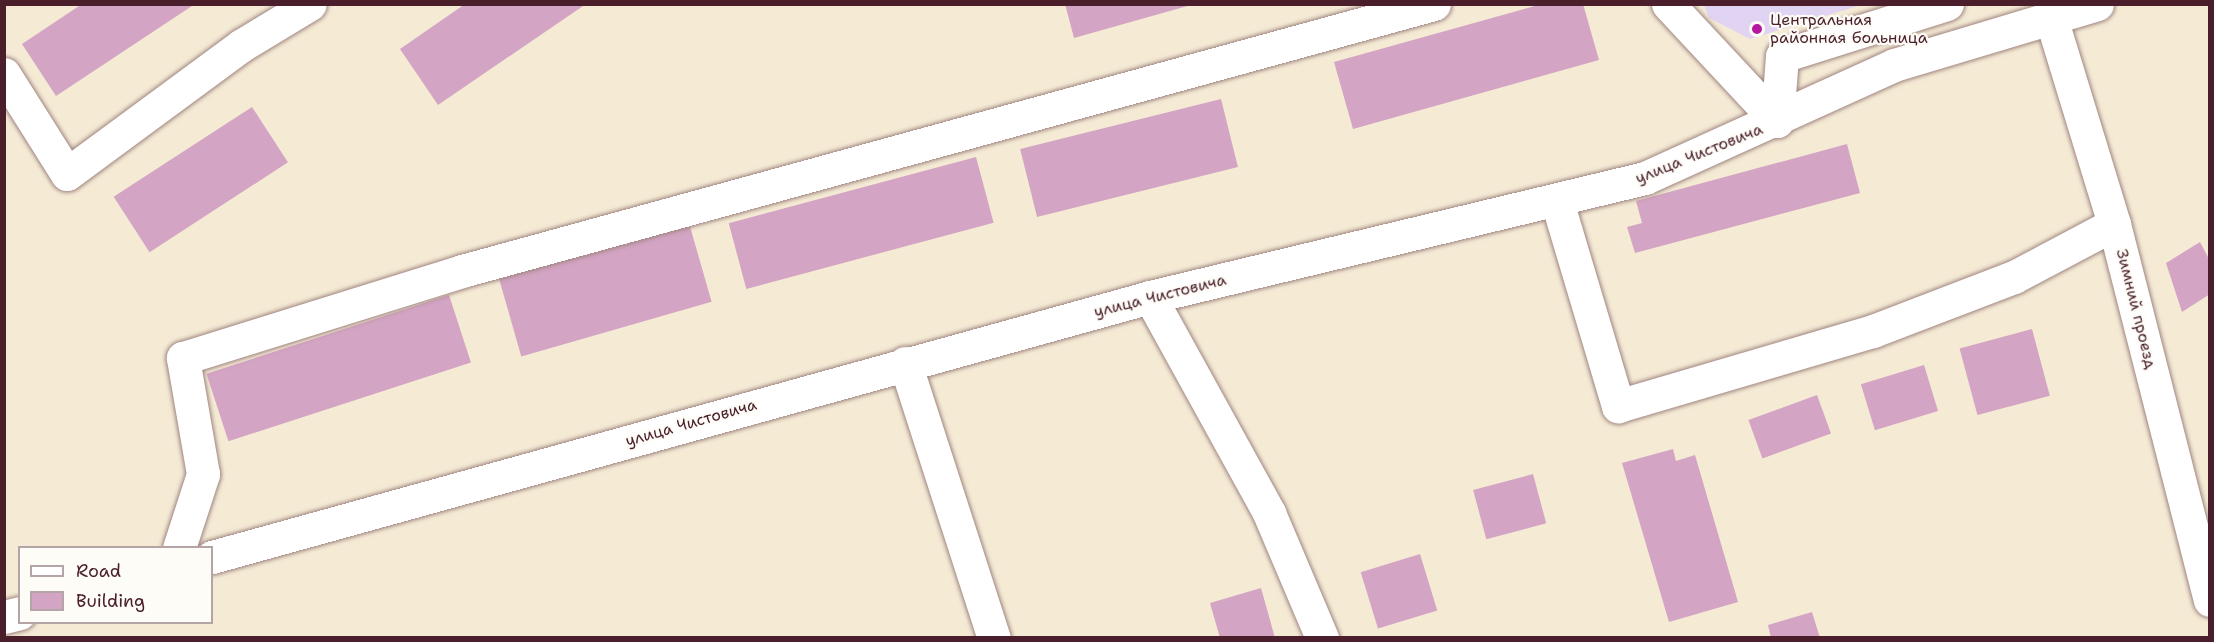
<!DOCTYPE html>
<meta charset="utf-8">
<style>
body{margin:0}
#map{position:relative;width:2214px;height:642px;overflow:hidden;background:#f5ebd5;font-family:"Shantell Sans",sans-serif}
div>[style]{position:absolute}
.built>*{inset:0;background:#e1d4f3}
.building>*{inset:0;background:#d3a4c3;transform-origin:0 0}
.roads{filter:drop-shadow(0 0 2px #a08580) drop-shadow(0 0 2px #a08580)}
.minor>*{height:33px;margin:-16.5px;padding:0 16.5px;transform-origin:16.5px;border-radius:16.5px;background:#fff}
.dots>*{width:16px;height:16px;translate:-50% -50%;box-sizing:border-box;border:3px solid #fdfcf7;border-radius:50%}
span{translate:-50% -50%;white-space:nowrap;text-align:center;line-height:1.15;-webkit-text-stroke:4.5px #fdfcf7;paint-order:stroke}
.poi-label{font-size:16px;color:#4a1f2b}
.left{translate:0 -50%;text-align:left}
.street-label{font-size:16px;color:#4a1f2b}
.frame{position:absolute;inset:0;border:6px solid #4a1f2b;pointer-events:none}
.legend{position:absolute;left:18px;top:546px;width:195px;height:78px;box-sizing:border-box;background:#fdfcf7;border:2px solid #b5a4a5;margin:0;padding:8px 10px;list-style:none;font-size:18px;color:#4a1f2b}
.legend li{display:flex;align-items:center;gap:12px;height:30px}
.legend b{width:30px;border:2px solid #b5a4a5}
</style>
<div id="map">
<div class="built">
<div style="clip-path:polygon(1704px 5px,1861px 5px,1750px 39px,1709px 18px)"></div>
</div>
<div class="building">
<div style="clip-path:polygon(82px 4px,195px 4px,56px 96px,22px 44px)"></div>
<div style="clip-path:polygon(465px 4px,586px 4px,438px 105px,400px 49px)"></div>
<div style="clip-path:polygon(1065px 4px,1191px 4px,1191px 5px,1074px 38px)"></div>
<div style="clip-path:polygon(1542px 4px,1583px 4px,1599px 60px,1353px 129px,1334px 62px)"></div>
<div style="left:1221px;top:99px;width:70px;height:207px;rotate:76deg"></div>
<div style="left:252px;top:107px;width:66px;height:165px;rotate:57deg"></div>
<div style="clip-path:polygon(1847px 144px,1860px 193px,1635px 253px,1627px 227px,1642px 223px,1636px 201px)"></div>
<div style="left:976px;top:157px;width:68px;height:256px;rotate:75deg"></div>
<div style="left:689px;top:223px;width:82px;height:198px;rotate:74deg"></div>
<div style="clip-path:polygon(2200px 242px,2210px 261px,2210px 294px,2182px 312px,2166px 263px)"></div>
<div style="left:449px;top:295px;width:71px;height:255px;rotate:72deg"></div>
<div style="left:2032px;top:329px;width:69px;height:75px;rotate:75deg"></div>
<div style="left:1924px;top:365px;width:48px;height:66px;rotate:73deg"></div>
<div style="left:1817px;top:395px;width:41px;height:73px;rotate:70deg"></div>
<div style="clip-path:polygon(1673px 449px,1676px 461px,1695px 455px,1738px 602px,1669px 622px,1622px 463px)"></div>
<div style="left:1533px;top:474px;width:51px;height:62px;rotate:75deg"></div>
<div style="left:1420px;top:554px;width:59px;height:62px;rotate:73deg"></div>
<div style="clip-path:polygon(1261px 588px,1275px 638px,1220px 638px,1210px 603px)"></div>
<div style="clip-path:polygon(1812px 612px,1820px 638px,1771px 638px,1768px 625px)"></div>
</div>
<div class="roads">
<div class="minor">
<div style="left:1668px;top:4px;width:160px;rotate:47deg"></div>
<div style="left:2052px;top:21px;width:212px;rotate:73deg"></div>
<div style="left:2114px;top:224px;width:388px;rotate:75.7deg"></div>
<div style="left:4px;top:74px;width:118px;rotate:57.8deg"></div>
<div style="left:67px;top:174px;width:217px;rotate:-36.4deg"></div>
<div style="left:242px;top:45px;width:79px;rotate:-31.1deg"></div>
<div style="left:1777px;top:121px;width:65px;rotate:-85.6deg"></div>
<div style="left:1782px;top:56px;width:173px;rotate:-17.5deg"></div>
<div style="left:1559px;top:208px;width:207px;rotate:73.4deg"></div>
<div style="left:1618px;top:406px;width:266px;rotate:-16.4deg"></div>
<div style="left:1873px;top:331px;width:151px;rotate:-21deg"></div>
<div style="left:2014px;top:277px;width:113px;rotate:-27.9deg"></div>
<div style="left:1150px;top:297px;width:247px;rotate:61.1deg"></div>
<div style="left:1269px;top:513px;width:136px;rotate:67deg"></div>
<div style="left:905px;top:363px;width:289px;rotate:72.1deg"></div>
<div style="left:179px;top:548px;width:78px;rotate:-72deg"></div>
<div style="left:203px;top:474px;width:118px;rotate:-99.8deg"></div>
<div style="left:183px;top:358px;width:292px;rotate:-17.3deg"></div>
<div style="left:462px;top:271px;width:1008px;rotate:-15.36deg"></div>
<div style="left:212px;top:557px;width:973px;rotate:-15.49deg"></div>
<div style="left:1150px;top:297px;width:509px;rotate:-13.52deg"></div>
<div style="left:1645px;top:178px;width:273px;rotate:-24.4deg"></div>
<div style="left:1894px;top:65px;width:212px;rotate:-16.7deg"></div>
<div style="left:4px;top:617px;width:16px;rotate:-14deg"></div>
</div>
</div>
<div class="dots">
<div style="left:1757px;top:29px;background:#b5179e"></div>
</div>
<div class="poi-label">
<span class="left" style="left:1770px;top:29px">Центральная<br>районная больница</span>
</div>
<div class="street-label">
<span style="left:1699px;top:154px;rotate:-22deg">улица Чистовича</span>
<span style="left:1160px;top:296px;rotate:-14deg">улица Чистовича</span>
<span style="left:2136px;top:309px;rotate:76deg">Зимний проезд</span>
<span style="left:691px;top:423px;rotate:-16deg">улица Чистовича</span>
</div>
<div class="frame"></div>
<ul class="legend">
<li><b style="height:8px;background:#fff"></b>Road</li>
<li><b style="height:16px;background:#d3a4c3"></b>Building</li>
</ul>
</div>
